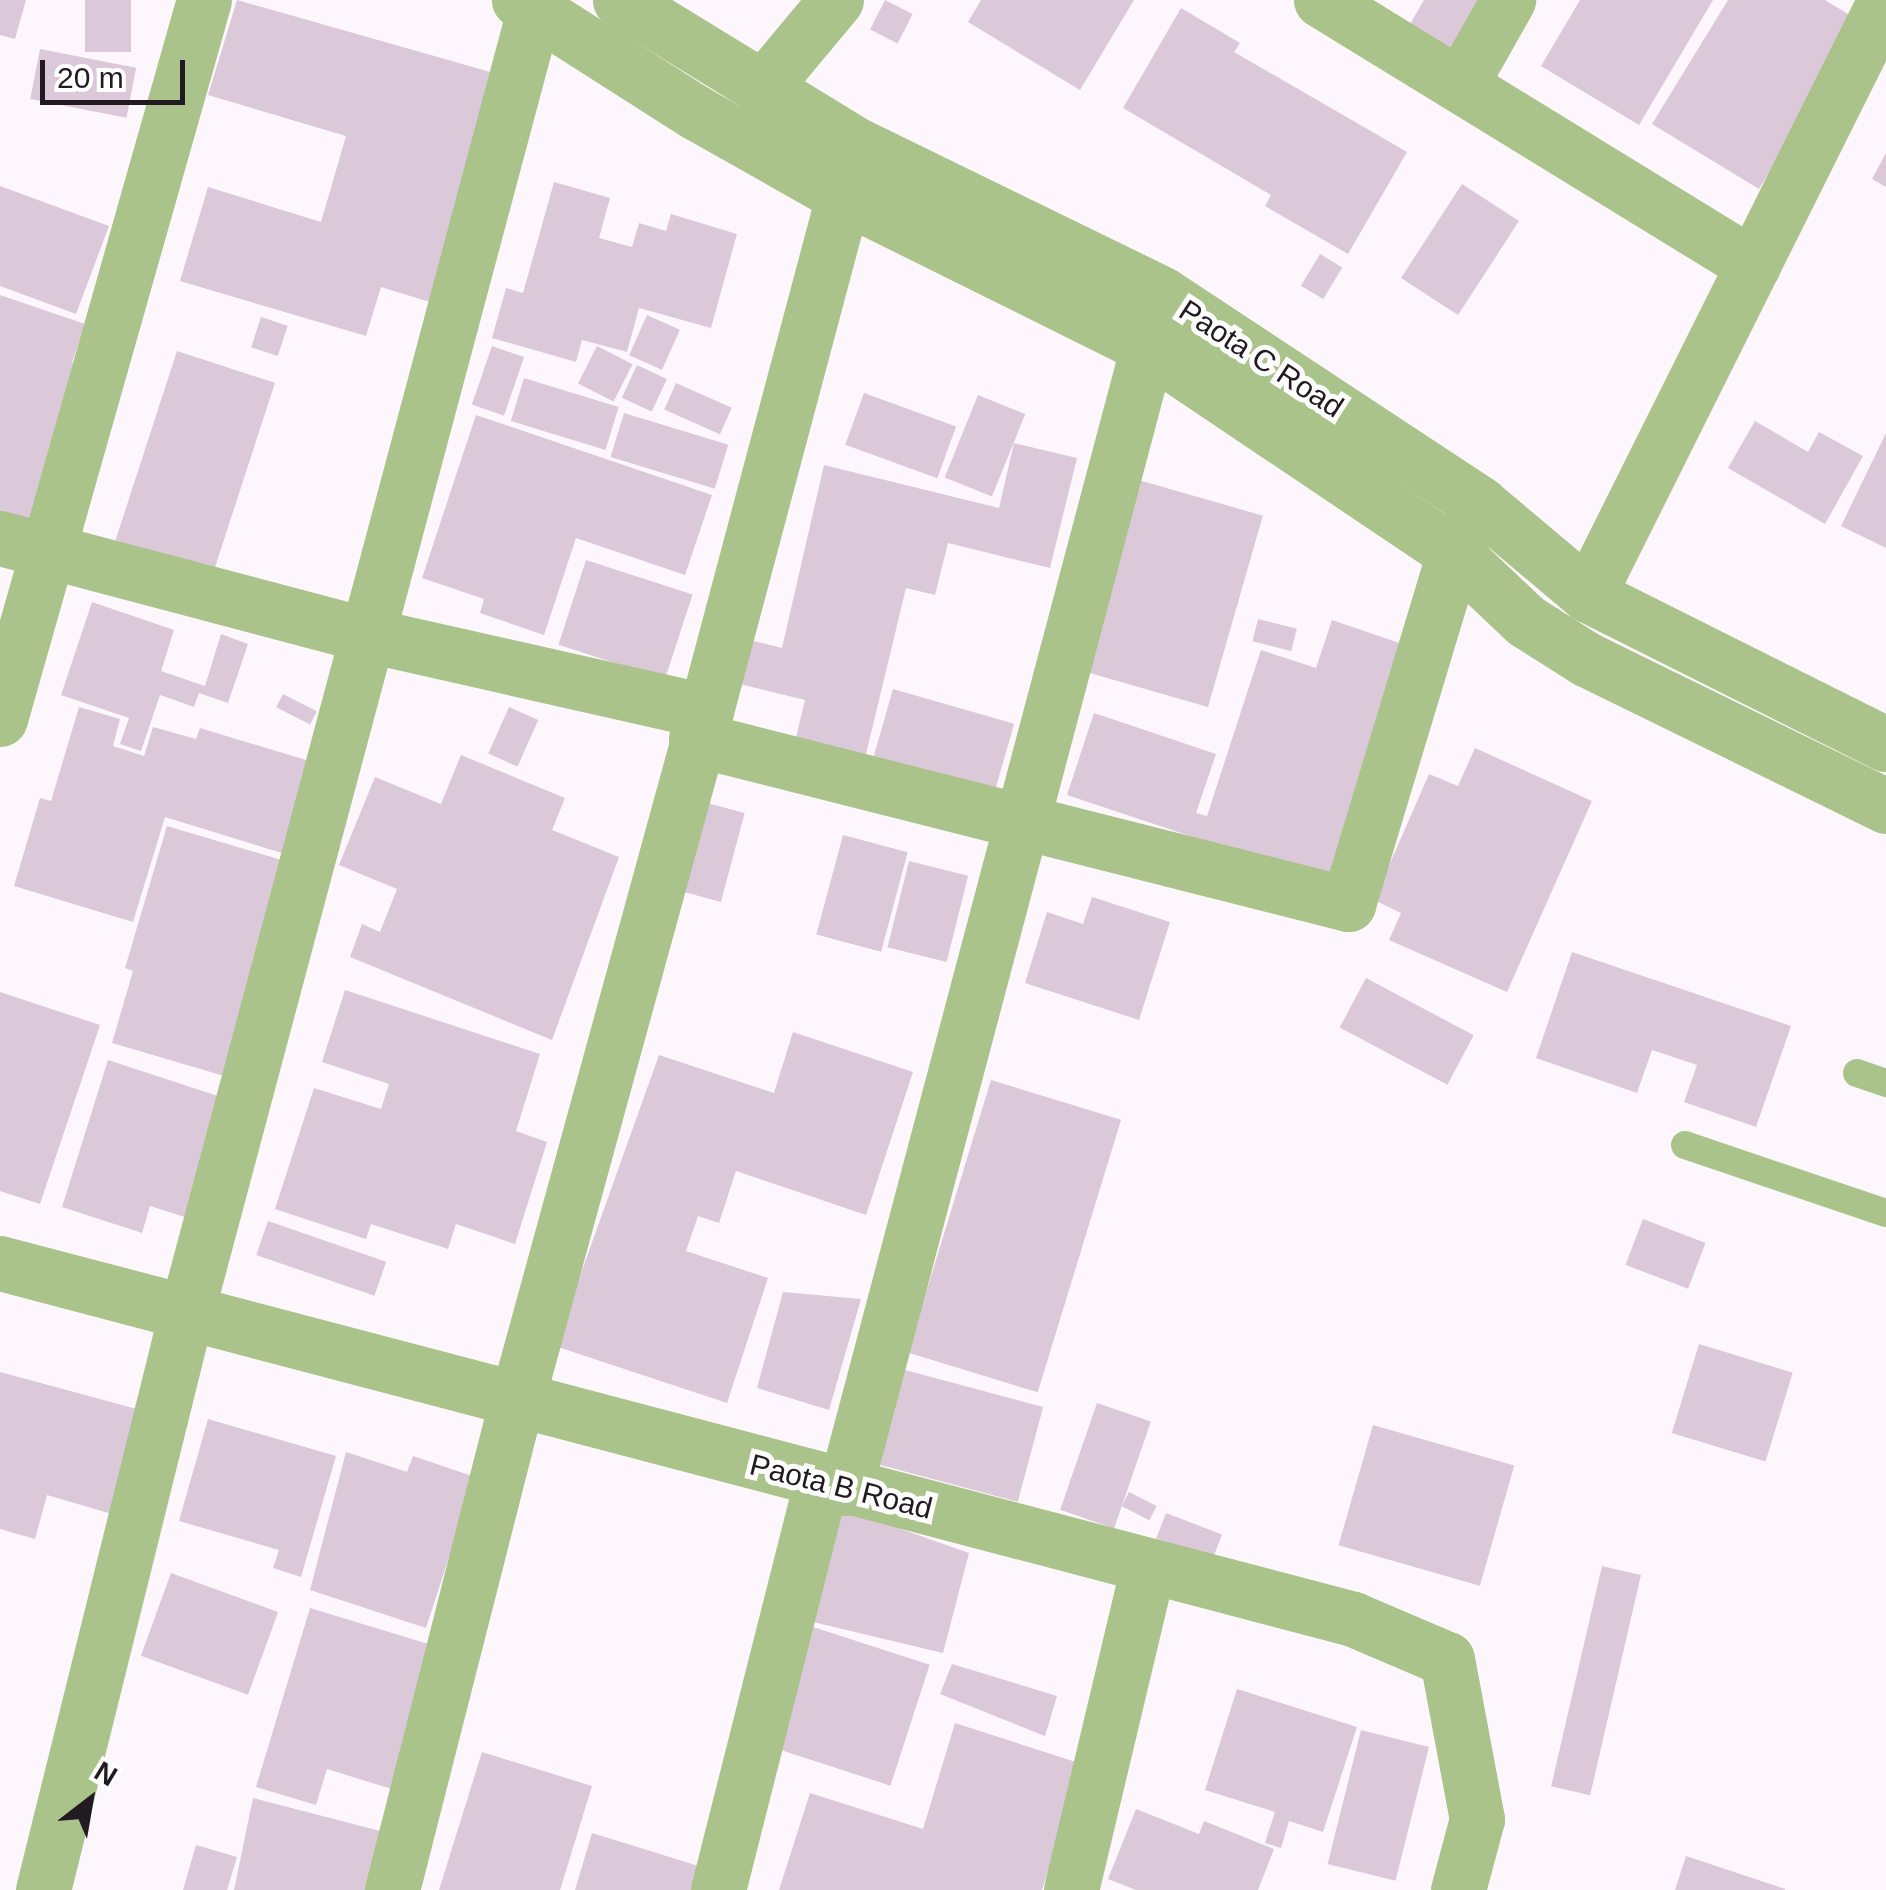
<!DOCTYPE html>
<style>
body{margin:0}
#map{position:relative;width:1886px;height:1890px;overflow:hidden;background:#fdf6fc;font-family:Helvetica,sans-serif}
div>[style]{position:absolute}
.building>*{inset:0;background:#dbc9d9;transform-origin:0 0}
.service>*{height:28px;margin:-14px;padding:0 14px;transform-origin:14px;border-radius:14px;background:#a9c38b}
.minor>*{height:55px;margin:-27.5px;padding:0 27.5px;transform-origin:27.5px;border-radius:27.5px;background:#a9c38b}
.tertiary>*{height:55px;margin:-27.5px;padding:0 27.5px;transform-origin:27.5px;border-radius:27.5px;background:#a9c38b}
span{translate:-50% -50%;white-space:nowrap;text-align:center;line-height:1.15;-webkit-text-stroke:10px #fff;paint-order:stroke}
.street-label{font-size:30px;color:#211a20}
.north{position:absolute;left:40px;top:1750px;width:100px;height:100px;-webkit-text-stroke:8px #fff;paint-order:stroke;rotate:31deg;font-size:28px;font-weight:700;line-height:40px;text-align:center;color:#211a20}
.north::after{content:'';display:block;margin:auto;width:35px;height:45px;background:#211a20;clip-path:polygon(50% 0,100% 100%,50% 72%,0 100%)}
.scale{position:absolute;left:40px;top:60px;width:145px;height:45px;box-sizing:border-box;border:5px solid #211a20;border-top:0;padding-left:12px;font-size:30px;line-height:35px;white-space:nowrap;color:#211a20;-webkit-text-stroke:8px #fff;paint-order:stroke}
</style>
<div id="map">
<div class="building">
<div style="clip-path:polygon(0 0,26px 0,15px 39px,0 35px)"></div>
<div style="left:85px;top:0;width:46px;height:52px"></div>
<div style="clip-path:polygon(237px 0,501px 75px,433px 303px,381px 287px,366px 336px,180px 281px,208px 187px,321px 222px,346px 136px,208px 95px)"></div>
<div style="left:885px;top:0;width:31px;height:33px;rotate:27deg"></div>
<div style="clip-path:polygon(981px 0,1134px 0,1080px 90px,968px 22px)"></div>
<div style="clip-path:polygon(1424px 0,1500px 0,1460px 71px,1402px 38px)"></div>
<div style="clip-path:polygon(1580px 0,1713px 0,1639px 125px,1541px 66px)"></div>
<div style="clip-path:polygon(1728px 0,1825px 0,1861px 22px,1759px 189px,1652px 124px)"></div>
<div style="clip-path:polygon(1181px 8px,1240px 43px,1234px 52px,1407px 152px,1348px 254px,1265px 206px,1271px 195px,1123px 108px)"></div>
<div style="left:40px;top:49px;width:98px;height:51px;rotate:11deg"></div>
<div style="clip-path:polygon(1886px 153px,1886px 187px,1872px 179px)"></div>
<div style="clip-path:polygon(554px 182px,610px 198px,599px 238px,632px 247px,639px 223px,666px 231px,671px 214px,737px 234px,711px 328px,639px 308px,627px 352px,582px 340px,576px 362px,492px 338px,506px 288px,523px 293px)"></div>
<div style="left:1462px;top:184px;width:68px;height:112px;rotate:33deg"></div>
<div style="clip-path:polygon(0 186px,109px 226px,76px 314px,0 286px)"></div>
<div style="left:1320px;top:254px;width:26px;height:37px;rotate:31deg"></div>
<div style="clip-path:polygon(0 295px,85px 324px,72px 363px,87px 368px,28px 521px,0 512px)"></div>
<div style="left:647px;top:315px;width:36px;height:44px;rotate:24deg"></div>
<div style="left:261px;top:317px;width:28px;height:32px;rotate:18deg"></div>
<div style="left:492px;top:346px;width:34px;height:62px;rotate:19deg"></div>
<div style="left:597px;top:346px;width:40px;height:42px;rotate:27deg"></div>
<div style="left:177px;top:351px;width:103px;height:199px;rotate:18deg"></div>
<div style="left:637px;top:365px;width:33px;height:36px;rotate:25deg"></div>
<div style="left:524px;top:378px;width:99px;height:45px;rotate:17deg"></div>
<div style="left:676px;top:383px;width:61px;height:29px;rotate:24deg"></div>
<div style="left:864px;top:393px;width:98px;height:55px;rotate:20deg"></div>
<div style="left:978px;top:395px;width:51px;height:89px;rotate:22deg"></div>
<div style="left:624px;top:413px;width:109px;height:46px;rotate:17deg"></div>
<div style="clip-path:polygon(476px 415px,712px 495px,685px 575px,576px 538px,544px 635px,480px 613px,484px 599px,422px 578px)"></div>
<div style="clip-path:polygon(1755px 421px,1808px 452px,1819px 432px,1863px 456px,1825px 524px,1728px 468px)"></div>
<div style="clip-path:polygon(1886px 433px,1886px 548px,1841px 526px)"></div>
<div style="clip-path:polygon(1014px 443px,1077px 458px,1050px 568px,948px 543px,935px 595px,906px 588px,860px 779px,790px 762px,805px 700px,740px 684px,750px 640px,782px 648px,824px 465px,999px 508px)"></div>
<div style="left:1135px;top:479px;width:133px;height:199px;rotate:16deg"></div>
<div style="left:586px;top:560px;width:112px;height:89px;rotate:18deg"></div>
<div style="clip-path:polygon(92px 602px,174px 630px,161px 671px,205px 686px,221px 634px,248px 644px,228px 703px,199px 693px,194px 707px,160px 695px,141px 751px,120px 744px,129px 718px,61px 695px)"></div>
<div style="left:1258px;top:619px;width:40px;height:23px;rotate:14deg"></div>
<div style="clip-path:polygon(1332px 620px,1417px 649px,1381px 703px,1331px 883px,1067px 795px,1094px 713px,1216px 754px,1196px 813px,1207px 816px,1261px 650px,1316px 668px)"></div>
<div style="left:893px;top:689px;width:126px;height:88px;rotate:16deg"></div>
<div style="left:283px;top:694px;width:38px;height:15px;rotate:27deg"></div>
<div style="clip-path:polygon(79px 707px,120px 719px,113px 746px,144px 756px,153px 727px,196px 739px,200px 728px,326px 766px,298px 858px,165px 817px,133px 922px,14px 886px,40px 798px,51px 801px)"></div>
<div style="left:509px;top:707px;width:32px;height:51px;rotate:24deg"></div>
<div style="clip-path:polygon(1475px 748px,1592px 801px,1507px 992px,1389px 940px,1401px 913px,1374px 900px,1429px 774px,1458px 786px)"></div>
<div style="clip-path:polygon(461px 755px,565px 798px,552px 830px,619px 857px,552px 1040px,350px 957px,362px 924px,380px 932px,397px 889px,339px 865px,375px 777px,441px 804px)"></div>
<div style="left:707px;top:803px;width:39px;height:92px;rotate:15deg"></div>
<div style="clip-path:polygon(167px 826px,285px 861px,238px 1080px,112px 1043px,133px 971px,125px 968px)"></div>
<div style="left:843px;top:835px;width:67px;height:103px;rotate:15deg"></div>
<div style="left:909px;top:861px;width:61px;height:89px;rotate:14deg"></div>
<div style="clip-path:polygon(1092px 897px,1170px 922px,1139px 1020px,1025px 983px,1047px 912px,1083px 924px)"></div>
<div style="clip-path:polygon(1572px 952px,1791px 1026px,1756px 1127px,1684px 1102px,1697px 1065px,1652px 1050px,1637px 1093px,1536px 1058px)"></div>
<div style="left:1366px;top:978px;width:122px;height:56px;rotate:28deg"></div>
<div style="clip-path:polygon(345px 990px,540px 1054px,516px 1131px,547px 1142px,515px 1244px,456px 1224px,448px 1249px,371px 1224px,366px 1239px,275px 1209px,314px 1088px,381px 1109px,389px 1084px,322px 1062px)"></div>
<div style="clip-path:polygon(0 992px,100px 1025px,40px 1204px,0 1191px)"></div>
<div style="clip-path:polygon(793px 1032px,913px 1072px,866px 1215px,736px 1171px,719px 1223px,698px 1216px,686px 1251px,768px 1278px,727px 1403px,555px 1346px,659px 1055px,774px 1093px)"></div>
<div style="clip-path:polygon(108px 1060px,227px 1099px,188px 1218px,150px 1206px,142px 1233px,62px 1207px)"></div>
<div style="left:991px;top:1080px;width:136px;height:285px;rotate:17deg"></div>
<div style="left:1643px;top:1219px;width:67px;height:49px;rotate:21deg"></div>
<div style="left:268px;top:1221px;width:125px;height:36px;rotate:19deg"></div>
<div style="clip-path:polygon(783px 1292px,861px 1299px,829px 1410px,757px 1388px)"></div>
<div style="left:1699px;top:1344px;width:98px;height:93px;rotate:17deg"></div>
<div style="left:905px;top:1370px;width:143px;height:98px;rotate:15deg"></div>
<div style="clip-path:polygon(0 1372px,159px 1415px,129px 1519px,47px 1495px,35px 1539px,0 1529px)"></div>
<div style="left:1097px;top:1403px;width:57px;height:113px;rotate:19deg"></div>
<div style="clip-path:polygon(208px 1419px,336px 1456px,301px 1577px,273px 1568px,279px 1550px,179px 1521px)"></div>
<div style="left:1373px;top:1425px;width:147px;height:125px;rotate:16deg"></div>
<div style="clip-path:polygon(346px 1452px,407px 1472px,413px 1456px,475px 1477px,426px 1628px,310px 1590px)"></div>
<div style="left:1129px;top:1492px;width:31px;height:16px;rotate:27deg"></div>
<div style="clip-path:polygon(833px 1505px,969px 1553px,943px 1653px,796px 1618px)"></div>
<div style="left:1166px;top:1513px;width:60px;height:31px;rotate:21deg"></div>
<div style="left:1602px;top:1566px;width:40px;height:226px;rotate:13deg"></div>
<div style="left:171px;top:1573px;width:114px;height:88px;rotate:20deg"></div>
<div style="clip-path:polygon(310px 1608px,435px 1646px,395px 1790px,327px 1769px,316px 1805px,256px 1787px)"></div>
<div style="left:807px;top:1625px;width:129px;height:127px;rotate:18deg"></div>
<div style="clip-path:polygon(952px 1664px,1057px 1696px,1045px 1736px,940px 1694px)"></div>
<div style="clip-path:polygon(1237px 1689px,1357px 1727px,1323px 1832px,1289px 1821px,1281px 1848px,1265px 1843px,1275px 1812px,1205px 1790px)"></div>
<div style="clip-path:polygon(955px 1723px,1082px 1764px,1042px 1890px,779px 1890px,810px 1793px,923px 1829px)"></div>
<div style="left:1361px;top:1730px;width:70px;height:138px;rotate:14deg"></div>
<div style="clip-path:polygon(482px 1752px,592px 1786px,560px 1890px,439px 1890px)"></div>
<div style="clip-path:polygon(253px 1798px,388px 1833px,373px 1890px,234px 1890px)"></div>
<div style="clip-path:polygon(1136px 1809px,1199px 1834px,1204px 1821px,1274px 1849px,1258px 1890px,1136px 1890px,1108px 1879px)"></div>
<div style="clip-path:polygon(592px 1833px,705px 1868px,698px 1890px,575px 1890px)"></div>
<div style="clip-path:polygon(196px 1845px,237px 1857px,227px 1890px,183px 1890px)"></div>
<div style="clip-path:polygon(1686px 1856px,1785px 1889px,1785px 1890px,1675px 1890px)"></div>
</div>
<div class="service">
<div style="left:1857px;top:1073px;width:31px;rotate:19deg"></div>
<div style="left:1685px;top:1145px;width:212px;rotate:18.7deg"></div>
</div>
<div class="minor">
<div style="left:1321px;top:0;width:507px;rotate:31.53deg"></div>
<div style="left:1460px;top:85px;width:98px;rotate:-60.5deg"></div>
<div style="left:761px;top:90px;width:117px;rotate:-50.2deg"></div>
<div style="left:0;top:538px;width:381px;rotate:14.8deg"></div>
<div style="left:368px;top:635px;width:346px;rotate:12.7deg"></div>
<div style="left:706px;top:711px;width:718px;rotate:105.35deg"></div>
<div style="left:516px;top:1403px;width:503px;rotate:104.29deg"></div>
<div style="left:1588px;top:595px;width:665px;rotate:-63.47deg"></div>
<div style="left:706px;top:711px;width:583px;rotate:-75.08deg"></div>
<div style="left:0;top:719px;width:747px;rotate:-74.16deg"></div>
<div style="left:696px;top:739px;width:673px;rotate:14.2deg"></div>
<div style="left:1348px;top:904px;width:367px;rotate:-73.2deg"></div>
<div style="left:1454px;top:553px;width:43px;rotate:-62.2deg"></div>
<div style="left:845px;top:1488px;width:1228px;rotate:-75.14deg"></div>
<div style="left:43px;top:1890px;width:593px;rotate:-76.06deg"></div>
<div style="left:186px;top:1314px;width:1349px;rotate:-75.05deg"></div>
<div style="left:718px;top:1890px;width:421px;rotate:-75.8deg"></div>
<div style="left:1071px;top:1890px;width:333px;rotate:-76.6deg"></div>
</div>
<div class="tertiary">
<div style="left:519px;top:0;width:209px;rotate:32.5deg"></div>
<div style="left:695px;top:112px;width:167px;rotate:29.5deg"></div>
<div style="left:840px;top:194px;width:342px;rotate:26.4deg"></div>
<div style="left:1146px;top:346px;width:371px;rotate:33.9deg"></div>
<div style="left:1454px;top:553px;width:99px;rotate:43.4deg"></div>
<div style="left:1526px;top:621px;width:71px;rotate:32.3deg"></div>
<div style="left:1586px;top:659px;width:334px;rotate:26.1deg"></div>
<div style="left:620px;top:0;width:278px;rotate:31.5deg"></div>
<div style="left:857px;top:145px;width:339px;rotate:26deg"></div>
<div style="left:1162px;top:294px;width:381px;rotate:33.4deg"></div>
<div style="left:1480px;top:504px;width:141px;rotate:40.1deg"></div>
<div style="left:1588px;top:595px;width:333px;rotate:26.6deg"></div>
<div style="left:0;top:1263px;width:1399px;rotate:14.74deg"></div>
<div style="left:1353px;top:1619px;width:102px;rotate:23.1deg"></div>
<div style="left:1447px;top:1659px;width:163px;rotate:79.4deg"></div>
<div style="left:1477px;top:1819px;width:73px;rotate:105deg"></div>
</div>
<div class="street-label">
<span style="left:1261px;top:359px;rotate:33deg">Paota C Road</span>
<span style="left:841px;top:1487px;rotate:14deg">Paota B Road</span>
</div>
<div class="north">N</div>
<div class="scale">20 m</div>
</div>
